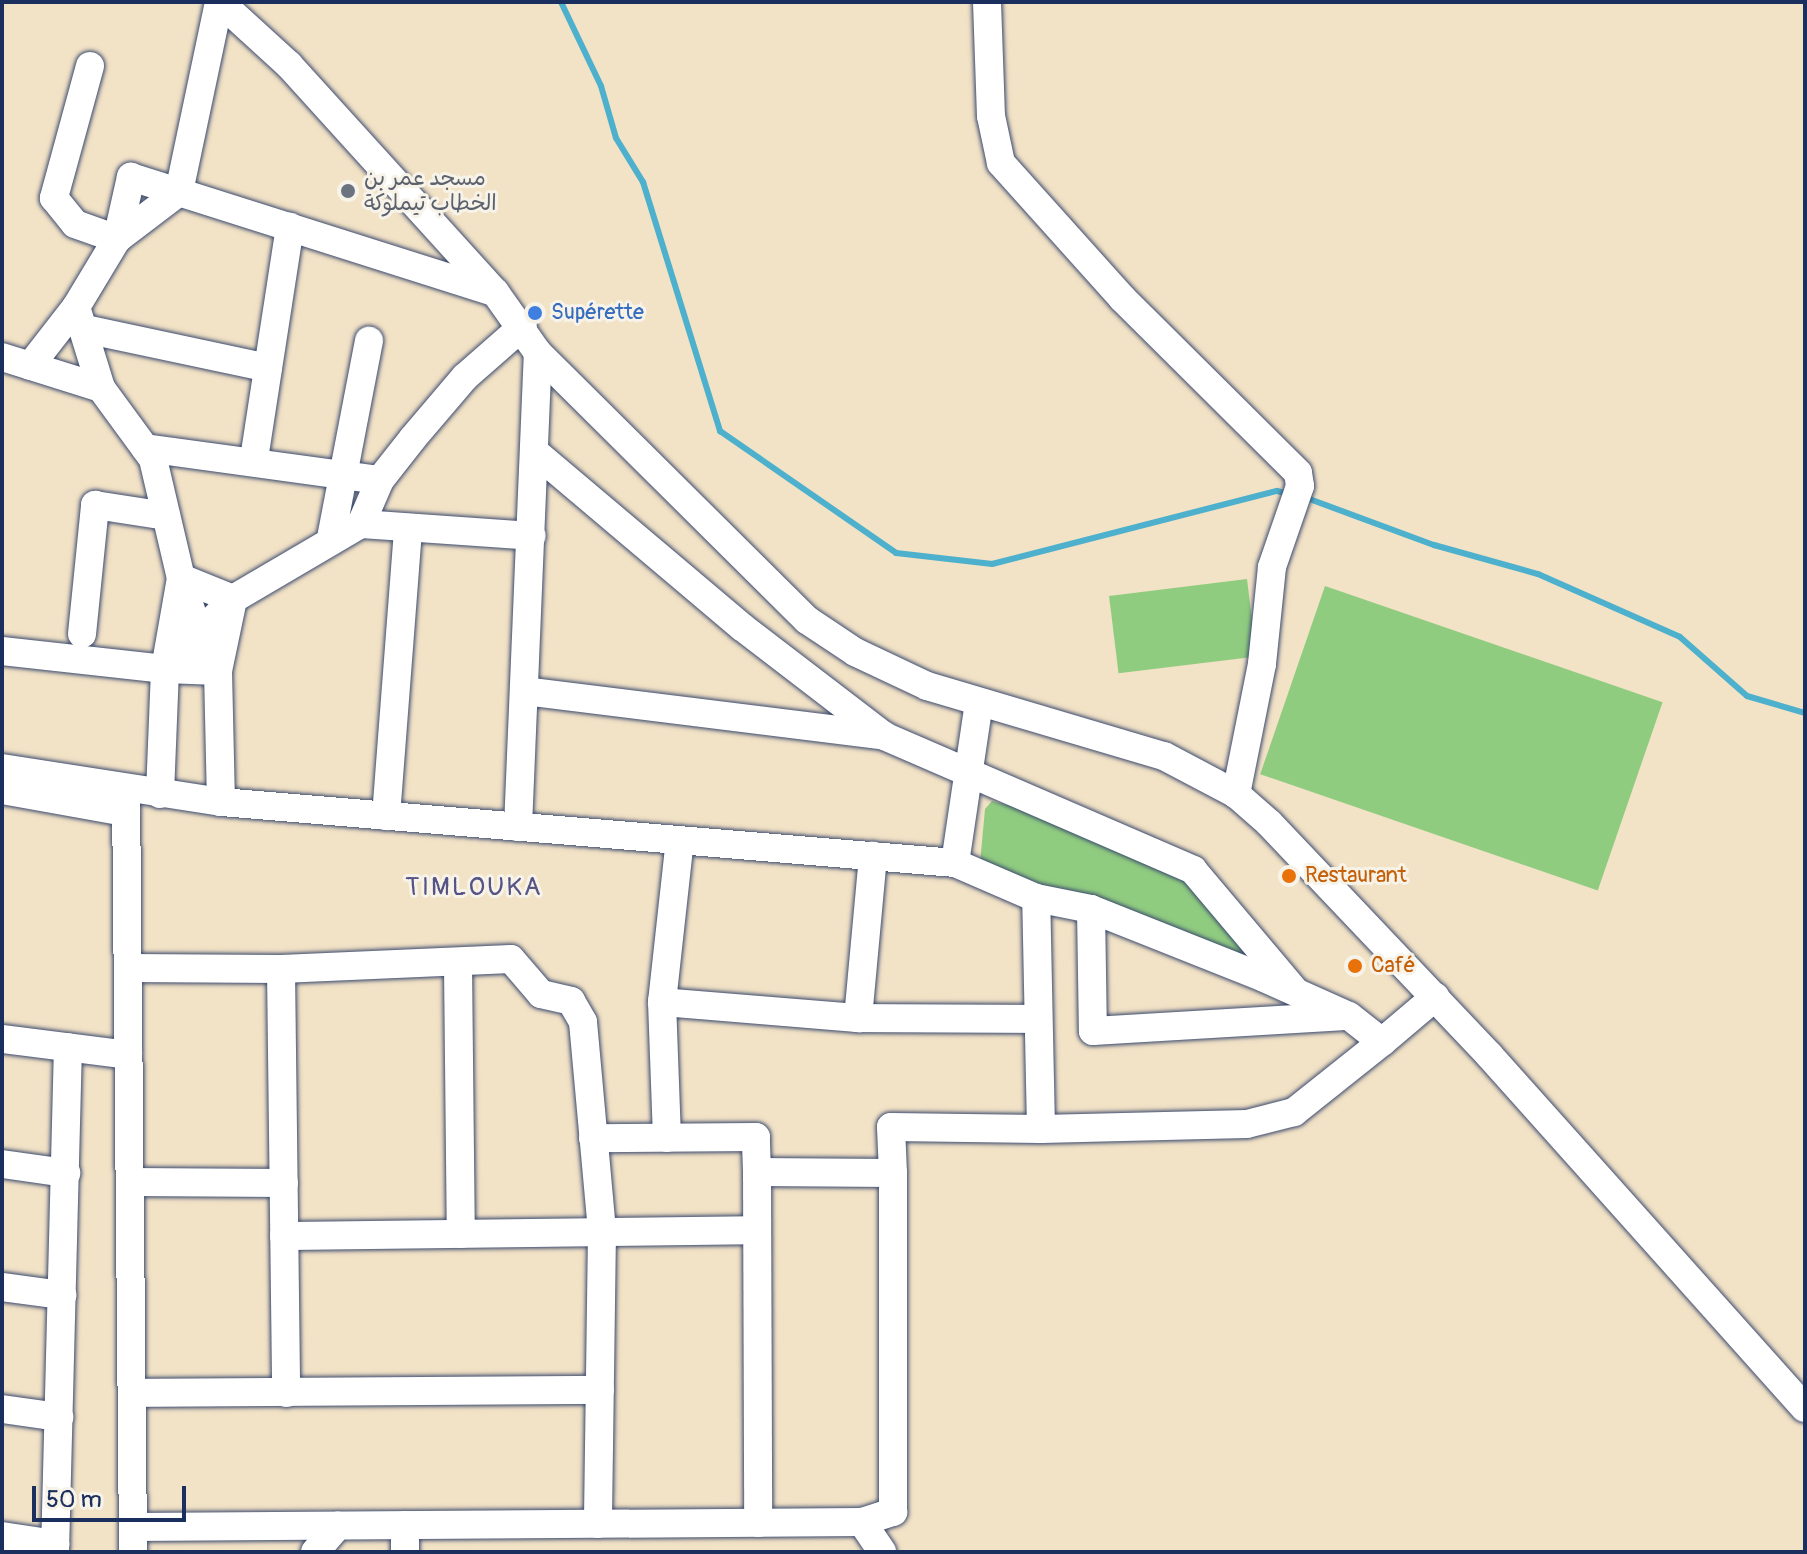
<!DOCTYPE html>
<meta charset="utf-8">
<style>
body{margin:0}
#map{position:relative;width:1807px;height:1554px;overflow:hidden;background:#f2e2c6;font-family:Pangolin,"Playpen Sans Arabic",sans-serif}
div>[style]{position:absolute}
.green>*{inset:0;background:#90cc80;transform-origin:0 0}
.stream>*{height:6px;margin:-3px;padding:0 3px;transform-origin:3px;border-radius:3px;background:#4db0cc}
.roads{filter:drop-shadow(0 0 2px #3b4a6e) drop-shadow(0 0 2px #3b4a6e)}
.minor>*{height:28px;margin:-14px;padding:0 14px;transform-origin:14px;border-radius:14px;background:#fff}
.dots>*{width:22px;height:22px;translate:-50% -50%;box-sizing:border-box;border:4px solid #f7f3e8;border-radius:50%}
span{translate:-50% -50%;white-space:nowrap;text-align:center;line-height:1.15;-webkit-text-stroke:6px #f7f3e8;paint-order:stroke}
.worship-label{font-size:22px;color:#5b616d}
.left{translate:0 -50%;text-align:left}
.shop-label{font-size:22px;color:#366cbe}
.food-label{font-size:22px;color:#c56008}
.quarter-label{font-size:26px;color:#555285;letter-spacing:2px}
.frame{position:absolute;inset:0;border:4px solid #1b2f5e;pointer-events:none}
.scale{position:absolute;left:32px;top:1486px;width:154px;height:36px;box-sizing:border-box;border:4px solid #1b2f5e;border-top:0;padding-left:10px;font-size:24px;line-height:28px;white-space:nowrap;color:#1b2f5e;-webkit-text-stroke:6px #f7f3e8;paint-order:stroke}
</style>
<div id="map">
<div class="green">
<div style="left:1247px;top:579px;width:78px;height:139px;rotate:83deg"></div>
<div style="left:1325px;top:586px;width:357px;height:199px;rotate:19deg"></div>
<div style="clip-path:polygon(992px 801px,1060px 819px,1186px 871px,1262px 961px,988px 870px,980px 863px,985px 809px)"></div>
</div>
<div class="stream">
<div style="left:561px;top:2px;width:93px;rotate:64.5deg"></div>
<div style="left:601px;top:86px;width:54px;rotate:73.9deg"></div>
<div style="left:616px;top:138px;width:52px;rotate:58.5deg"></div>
<div style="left:643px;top:182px;width:261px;rotate:72.8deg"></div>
<div style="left:720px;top:431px;width:214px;rotate:34.7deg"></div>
<div style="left:896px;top:553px;width:97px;rotate:6.5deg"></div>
<div style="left:992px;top:564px;width:294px;rotate:-14.4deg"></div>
<div style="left:1277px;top:491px;width:12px;rotate:14deg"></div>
<div style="left:1304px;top:497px;width:139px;rotate:20.3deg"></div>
<div style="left:1434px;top:545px;width:108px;rotate:15.6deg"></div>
<div style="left:1538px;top:574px;width:155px;rotate:23.9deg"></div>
<div style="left:1680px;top:637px;width:89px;rotate:41.4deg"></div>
<div style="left:1747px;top:696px;width:60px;rotate:16.3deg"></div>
</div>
<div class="roads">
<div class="minor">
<div style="left:220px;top:2px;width:93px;rotate:42.4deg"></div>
<div style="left:289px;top:65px;width:307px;rotate:47.8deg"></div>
<div style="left:495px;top:292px;width:75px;rotate:54.8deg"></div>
<div style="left:538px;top:353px;width:379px;rotate:44.8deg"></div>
<div style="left:807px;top:620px;width:58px;rotate:33.7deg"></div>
<div style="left:855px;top:652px;width:80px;rotate:25.3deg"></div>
<div style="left:927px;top:686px;width:247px;rotate:16.5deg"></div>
<div style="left:1164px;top:756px;width:81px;rotate:27.8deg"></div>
<div style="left:1236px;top:794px;width:44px;rotate:41.3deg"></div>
<div style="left:1269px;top:823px;width:321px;rotate:46.5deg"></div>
<div style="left:1490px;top:1056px;width:472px;rotate:48.2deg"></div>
<div style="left:987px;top:2px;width:114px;rotate:88deg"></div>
<div style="left:991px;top:116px;width:48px;rotate:78deg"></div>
<div style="left:1001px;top:163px;width:181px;rotate:48.1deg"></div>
<div style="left:1122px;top:298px;width:248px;rotate:44.8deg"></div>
<div style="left:1298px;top:473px;width:13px;rotate:81deg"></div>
<div style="left:1300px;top:486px;width:86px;rotate:109.1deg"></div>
<div style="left:1272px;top:567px;width:98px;rotate:95.9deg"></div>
<div style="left:1262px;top:664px;width:133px;rotate:101.3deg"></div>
<div style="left:90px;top:66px;width:137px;rotate:105.3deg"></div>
<div style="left:54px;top:198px;width:33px;rotate:51deg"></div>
<div style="left:75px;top:224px;width:45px;rotate:19.7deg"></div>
<div style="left:117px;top:239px;width:64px;rotate:-77.3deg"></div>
<div style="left:131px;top:177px;width:381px;rotate:17.6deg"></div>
<div style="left:76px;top:307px;width:85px;rotate:72.8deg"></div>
<div style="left:101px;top:388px;width:88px;rotate:53.8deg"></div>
<div style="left:153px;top:459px;width:122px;rotate:76.8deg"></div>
<div style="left:181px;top:578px;width:60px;rotate:72.5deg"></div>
<div style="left:199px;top:635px;width:41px;rotate:62.2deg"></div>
<div style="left:218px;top:671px;width:131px;rotate:88.7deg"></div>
<div style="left:85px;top:329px;width:187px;rotate:12deg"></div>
<div style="left:2px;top:357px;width:104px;rotate:17.4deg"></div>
<div style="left:30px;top:366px;width:75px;rotate:-52.1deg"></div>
<div style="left:76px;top:307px;width:79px;rotate:-58.9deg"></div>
<div style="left:117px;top:239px;width:78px;rotate:-37.2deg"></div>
<div style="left:179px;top:192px;width:194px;rotate:-78.1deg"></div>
<div style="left:145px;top:448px;width:237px;rotate:7.8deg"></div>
<div style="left:536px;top:453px;width:270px;rotate:40.2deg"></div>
<div style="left:742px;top:627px;width:179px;rotate:37.5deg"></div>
<div style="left:884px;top:736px;width:337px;rotate:23.4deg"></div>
<div style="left:1193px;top:870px;width:157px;rotate:49.9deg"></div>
<div style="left:254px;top:459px;width:235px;rotate:-81.2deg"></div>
<div style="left:361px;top:524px;width:48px;rotate:-66.6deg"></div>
<div style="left:380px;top:480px;width:53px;rotate:-51.8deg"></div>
<div style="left:413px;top:438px;width:80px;rotate:-49.6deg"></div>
<div style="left:465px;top:377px;width:77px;rotate:-41.3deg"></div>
<div style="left:331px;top:538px;width:201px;rotate:-79.1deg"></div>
<div style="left:82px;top:634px;width:130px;rotate:-84.2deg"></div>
<div style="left:95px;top:505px;width:72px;rotate:8.8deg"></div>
<div style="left:2px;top:651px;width:164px;rotate:6.3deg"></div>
<div style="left:165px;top:669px;width:53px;rotate:2.2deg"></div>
<div style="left:218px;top:671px;width:74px;rotate:-78.2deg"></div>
<div style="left:233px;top:599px;width:56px;rotate:-158deg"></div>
<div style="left:181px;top:578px;width:92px;rotate:100deg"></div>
<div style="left:525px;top:691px;width:362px;rotate:7.1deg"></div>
<div style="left:2px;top:768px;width:222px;rotate:8.8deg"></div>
<div style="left:221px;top:802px;width:737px;rotate:4.75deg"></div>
<div style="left:955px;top:863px;width:88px;rotate:23.4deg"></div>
<div style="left:1036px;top:898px;width:56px;rotate:11.3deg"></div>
<div style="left:1091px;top:909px;width:186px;rotate:21.7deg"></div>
<div style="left:1264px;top:978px;width:93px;rotate:24.1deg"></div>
<div style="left:1349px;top:1016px;width:42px;rotate:38.2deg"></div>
<div style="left:1382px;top:1042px;width:70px;rotate:-40.3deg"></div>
<div style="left:2px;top:790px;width:126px;rotate:10.1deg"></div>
<div style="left:126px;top:790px;width:762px;rotate:89.47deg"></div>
<div style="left:160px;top:794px;width:125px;rotate:-87.7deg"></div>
<div style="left:165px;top:669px;width:98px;rotate:-45.8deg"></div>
<div style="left:233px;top:599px;width:148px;rotate:-30.4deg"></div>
<div style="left:361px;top:524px;width:171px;rotate:4deg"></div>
<div style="left:386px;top:816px;width:289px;rotate:-85.6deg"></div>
<div style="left:518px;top:827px;width:474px;rotate:-87.6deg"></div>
<div style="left:955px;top:863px;width:162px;rotate:-81.5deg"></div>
<div style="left:1091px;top:909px;width:122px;rotate:89.1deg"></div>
<div style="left:1093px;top:1031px;width:249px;rotate:-3.4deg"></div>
<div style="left:458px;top:965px;width:269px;rotate:89.4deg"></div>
<div style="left:128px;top:968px;width:153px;rotate:0.4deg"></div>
<div style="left:281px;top:969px;width:230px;rotate:-2.5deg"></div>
<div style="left:511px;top:959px;width:46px;rotate:49.4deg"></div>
<div style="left:541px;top:994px;width:31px;rotate:13deg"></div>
<div style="left:571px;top:1001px;width:24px;rotate:60deg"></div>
<div style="left:583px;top:1022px;width:211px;rotate:84.8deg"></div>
<div style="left:602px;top:1232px;width:292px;rotate:90.8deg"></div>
<div style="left:281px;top:969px;width:424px;rotate:89.3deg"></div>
<div style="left:662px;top:1002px;width:197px;rotate:4.7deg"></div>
<div style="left:858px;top:1018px;width:163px;rotate:-84.7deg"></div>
<div style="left:858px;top:1018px;width:179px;rotate:0.3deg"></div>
<div style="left:2px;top:1039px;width:127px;rotate:7.2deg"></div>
<div style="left:1041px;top:1129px;width:206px;rotate:-1.4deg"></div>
<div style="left:1247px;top:1124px;width:49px;rotate:-14.3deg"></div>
<div style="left:1294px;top:1112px;width:112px;rotate:-38.5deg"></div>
<div style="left:667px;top:1138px;width:136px;rotate:-92.1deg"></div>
<div style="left:662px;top:1002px;width:163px;rotate:-83.7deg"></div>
<div style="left:2px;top:1164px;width:65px;rotate:8deg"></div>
<div style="left:757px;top:1172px;width:351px;rotate:89.8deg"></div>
<div style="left:893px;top:1173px;width:46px;rotate:-92.5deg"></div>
<div style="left:891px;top:1127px;width:150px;rotate:0.8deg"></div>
<div style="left:1041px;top:1129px;width:231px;rotate:-91.2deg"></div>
<div style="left:130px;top:1182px;width:154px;rotate:0.4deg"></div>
<div style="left:284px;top:1236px;width:473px;rotate:-0.7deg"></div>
<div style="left:2px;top:1287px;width:61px;rotate:7.6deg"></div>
<div style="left:132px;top:1393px;width:468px;rotate:-0.4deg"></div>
<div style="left:2px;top:1409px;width:58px;rotate:8deg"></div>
<div style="left:862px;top:1522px;width:36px;rotate:56deg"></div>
<div style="left:133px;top:1527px;width:729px;rotate:-0.39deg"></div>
<div style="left:862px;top:1522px;width:33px;rotate:-18deg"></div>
<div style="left:893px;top:1512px;width:339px;rotate:-90deg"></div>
<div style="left:893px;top:1173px;width:136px;rotate:-179.6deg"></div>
<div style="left:757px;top:1172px;width:35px;rotate:-92deg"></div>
<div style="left:756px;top:1137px;width:163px;rotate:179.6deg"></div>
<div style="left:2px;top:1536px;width:54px;rotate:8.6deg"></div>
<div style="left:55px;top:1552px;width:505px;rotate:-88.53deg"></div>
<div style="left:315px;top:1552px;width:35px;rotate:-49deg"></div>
<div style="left:405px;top:1552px;width:27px;rotate:-90deg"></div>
</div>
</div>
<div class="dots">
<div style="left:348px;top:191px;background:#6b7280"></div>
<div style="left:535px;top:313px;background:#3f7fe0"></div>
<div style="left:1289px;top:876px;background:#e8710a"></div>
<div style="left:1355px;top:966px;background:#e8710a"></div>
</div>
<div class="worship-label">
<span class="left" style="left:364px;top:191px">مسجد عمر بن<br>الخطاب تيملوكة</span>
</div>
<div class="shop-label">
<span class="left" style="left:551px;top:313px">Supérette</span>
</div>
<div class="food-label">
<span class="left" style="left:1305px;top:876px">Restaurant</span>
<span class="left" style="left:1371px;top:966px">Café</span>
</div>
<div class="quarter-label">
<span style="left:474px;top:888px">TIMLOUKA</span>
</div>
<div class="frame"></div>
<div class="scale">50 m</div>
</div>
